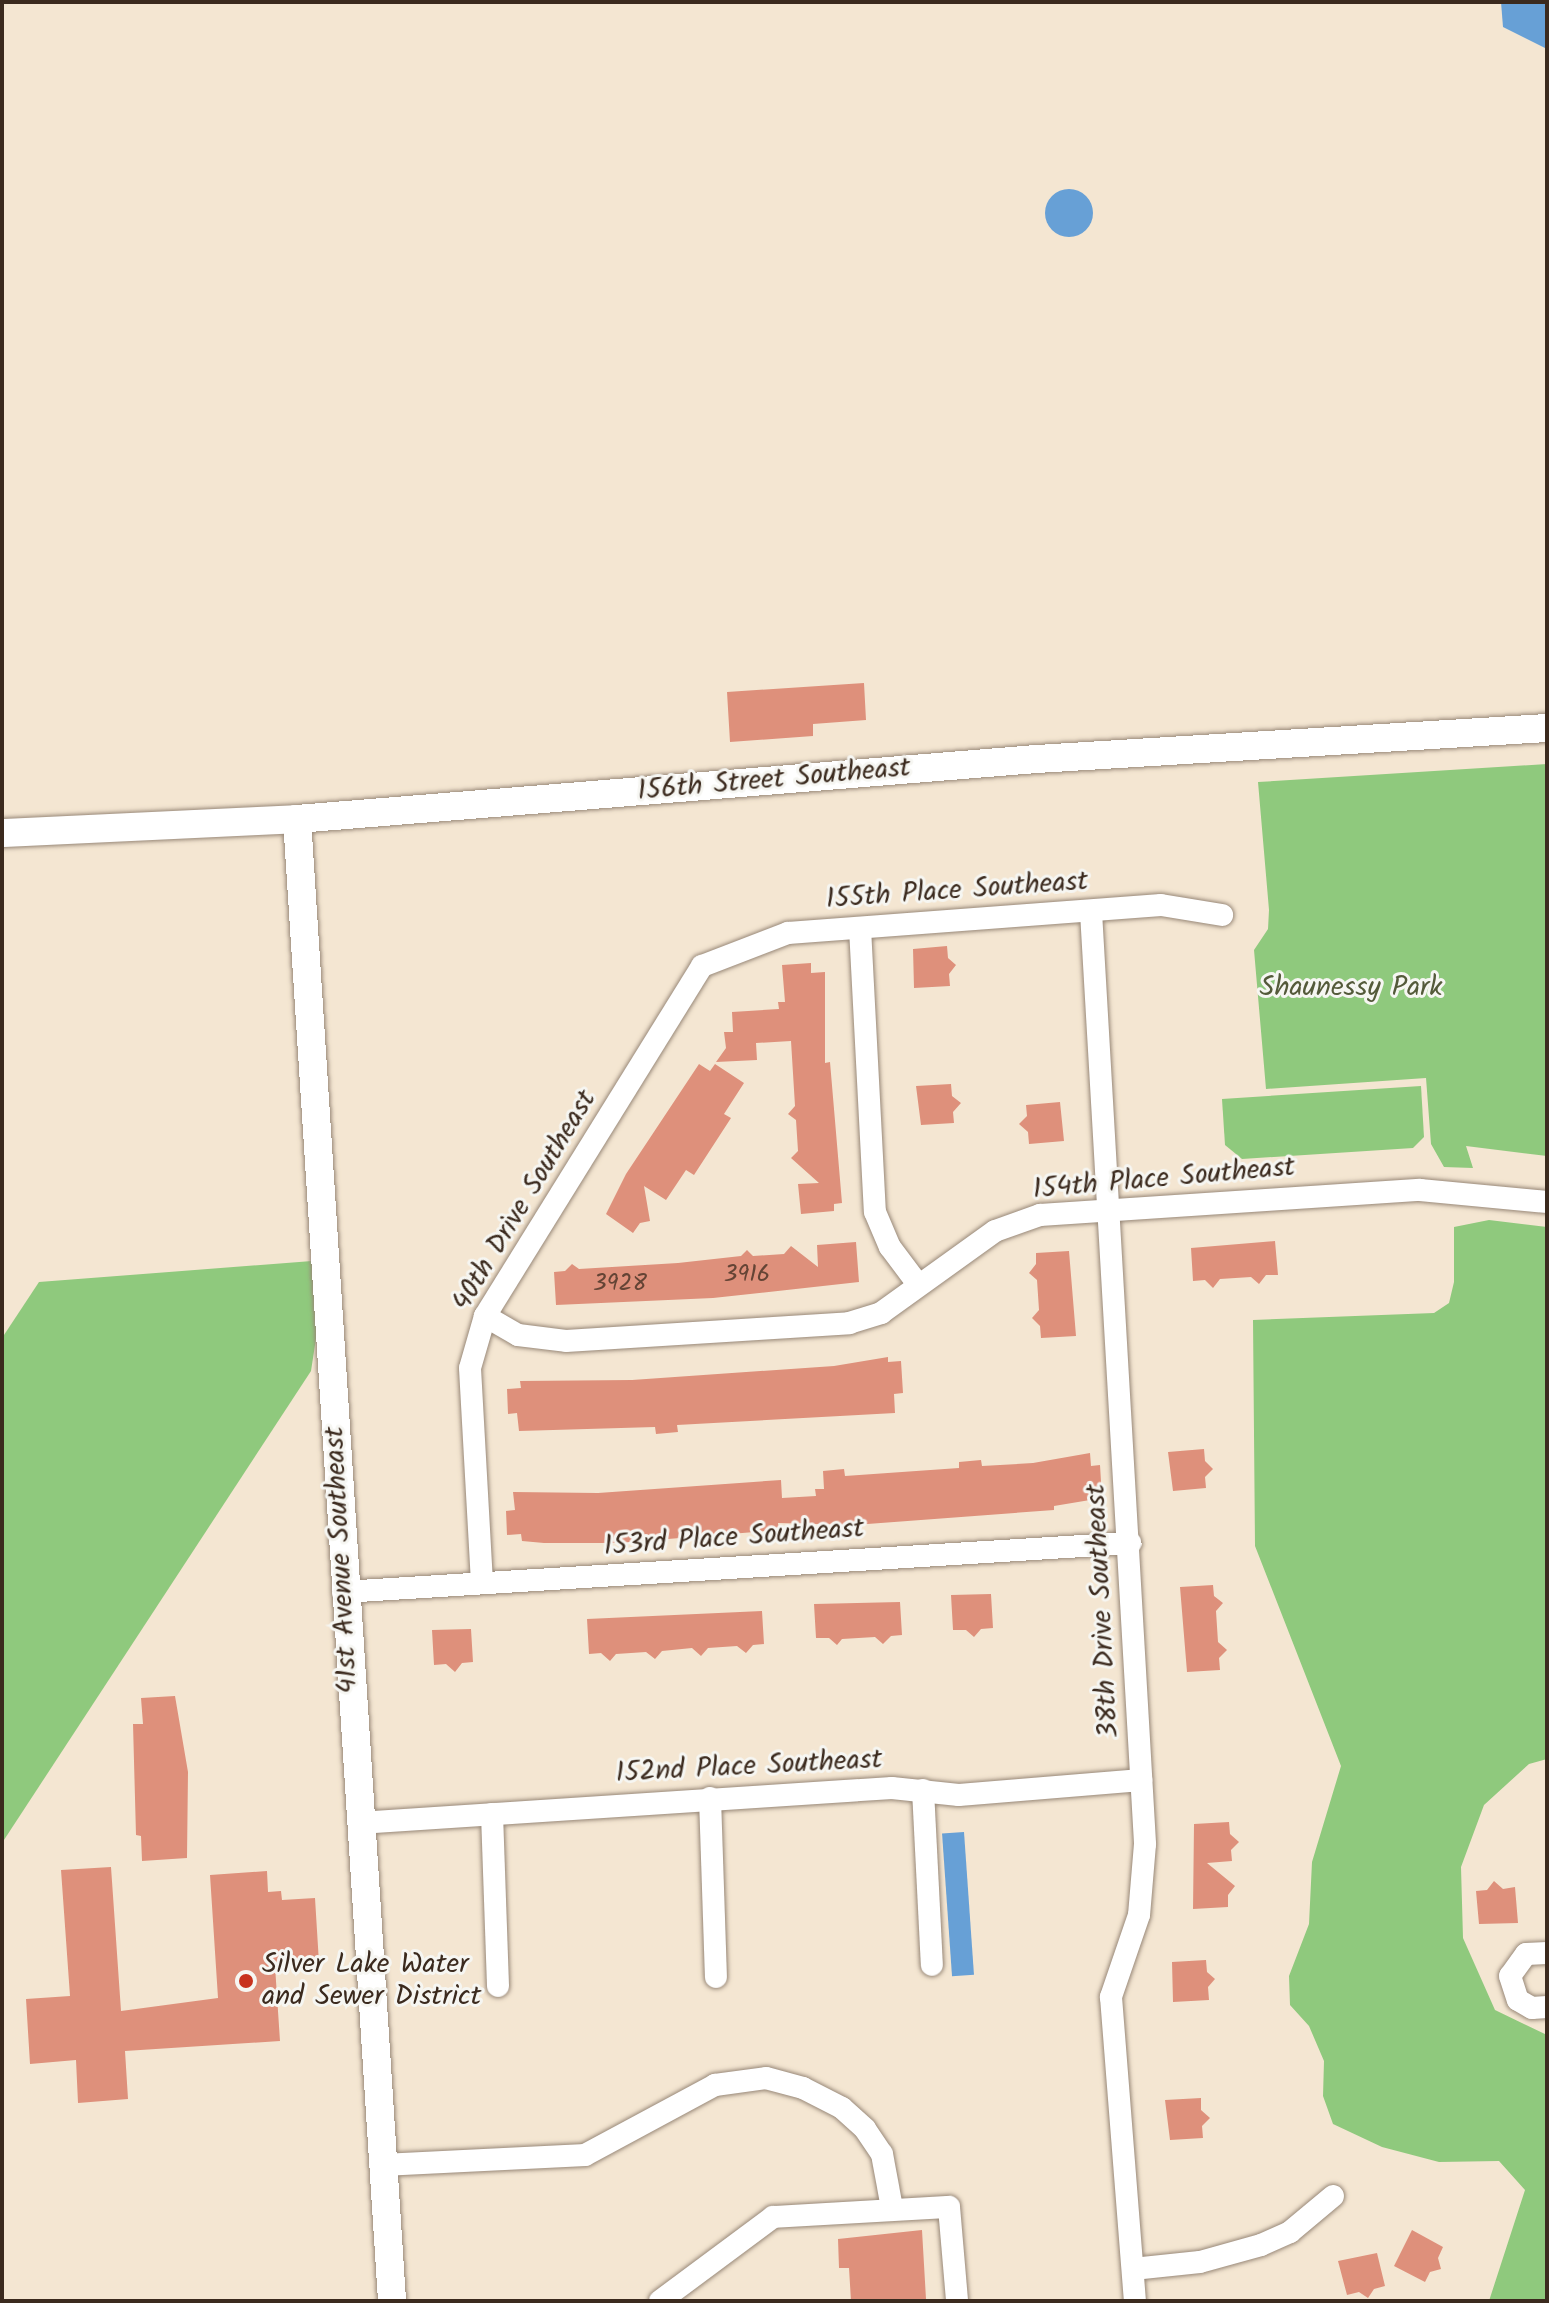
<!DOCTYPE html>
<style>
body{margin:0}
#map{position:relative;width:1549px;height:2303px;overflow:hidden;background:#f4e6d2;font-family:Kalam,sans-serif}
div>[style]{position:absolute}
.green>*{inset:0;background:#8fc97d}
.water>*{inset:0;background:#67a0d6;transform-origin:0 0}
.round{border-radius:50%}
.building>*{inset:0;background:#de907b}
.roads{filter:drop-shadow(0 0 2px #988878) drop-shadow(0 0 2px #988878)}
.minor>*{height:22px;margin:-11px;padding:0 11px;transform-origin:11px;border-radius:11px;background:#fff}
.tertiary>*{height:28px;margin:-14px;padding:0 14px;transform-origin:14px;border-radius:14px;background:#fff}
.dots>*{width:22px;height:22px;translate:-50% -50%;box-sizing:border-box;border:4px solid #f6f6f2;border-radius:50%}
span{translate:-50% -50%;white-space:nowrap;text-align:center;line-height:1.15;-webkit-text-stroke:6px #f6f6f2;paint-order:stroke}
.number-label{font-size:24px;color:#644435}
.number-label span{-webkit-text-stroke-width:0}
.street-label{font-size:28px;color:#3b2a1e}
.park-label{font-size:28px;color:#545a3a}
.poi-label{font-size:28px;color:#3b2a1e}
.left{translate:0 -50%;text-align:left}
.frame{position:absolute;inset:0;border:4px solid #3b2a1e;pointer-events:none}
</style>
<div id="map">
<div class="green">
<div style="clip-path:polygon(1547px 764px,1547px 1156px,1466px 1146px,1473px 1168px,1444px 1167px,1431px 1144px,1426px 1078px,1266px 1089px,1254px 950px,1268px 929px,1269px 910px,1258px 782px)"></div>
<div style="clip-path:polygon(1421px 1086px,1424px 1137px,1413px 1148px,1242px 1159px,1225px 1145px,1222px 1099px)"></div>
<div style="clip-path:polygon(1489px 1220px,1547px 1227px,1547px 1759px,1529px 1764px,1484px 1805px,1461px 1867px,1463px 1938px,1495px 2010px,1547px 2035px,1547px 2301px,1489px 2301px,1525px 2190px,1499px 2161px,1439px 2162px,1382px 2147px,1333px 2124px,1323px 2096px,1324px 2061px,1309px 2026px,1290px 2005px,1289px 1976px,1309px 1924px,1312px 1862px,1341px 1766px,1255px 1546px,1253px 1320px,1434px 1313px,1449px 1303px,1454px 1282px,1454px 1227px)"></div>
<div style="clip-path:polygon(312px 1261px,317px 1332px,311px 1371px,2px 1843px,2px 1338px,39px 1282px)"></div>
</div>
<div class="water">
<div style="clip-path:polygon(1501px 2px,1547px 2px,1547px 49px,1503px 27px)"></div>
<div class="round" style="left:1045px;top:189px;width:48px;height:48px"></div>
<div style="left:964px;top:1832px;width:143px;height:22px;rotate:86deg"></div>
</div>
<div class="building">
<div style="clip-path:polygon(864px 683px,866px 720px,813px 724px,813px 736px,730px 742px,727px 692px)"></div>
<div style="clip-path:polygon(947px 946px,948px 958px,956px 965px,949px 974px,950px 986px,914px 988px,913px 949px)"></div>
<div style="clip-path:polygon(811px 963px,811px 973px,825px 972px,825px 1063px,830px 1062px,842px 1203px,834px 1204px,834px 1211px,801px 1214px,798px 1184px,819px 1183px,791px 1158px,798px 1151px,796px 1120px,788px 1114px,795px 1106px,791px 1041px,756px 1043px,757px 1060px,716px 1062px,726px 1048px,724px 1032px,733px 1032px,732px 1012px,779px 1009px,778px 1002px,785px 1002px,782px 965px)"></div>
<div style="clip-path:polygon(699px 1064px,710px 1071px,715px 1064px,744px 1083px,724px 1114px,731px 1118px,694px 1175px,686px 1170px,666px 1200px,644px 1186px,650px 1221px,640px 1223px,633px 1233px,606px 1214px,626px 1174px)"></div>
<div style="clip-path:polygon(951px 1084px,952px 1096px,961px 1103px,953px 1112px,954px 1123px,921px 1125px,916px 1086px)"></div>
<div style="clip-path:polygon(1060px 1102px,1064px 1141px,1029px 1144px,1028px 1132px,1019px 1124px,1027px 1116px,1026px 1105px)"></div>
<div style="clip-path:polygon(1275px 1241px,1278px 1275px,1266px 1275px,1259px 1284px,1251px 1277px,1220px 1279px,1213px 1288px,1205px 1280px,1193px 1281px,1191px 1248px)"></div>
<div style="clip-path:polygon(856px 1242px,859px 1282px,713px 1298px,556px 1305px,554px 1272px,565px 1271px,572px 1264px,579px 1269px,678px 1263px,741px 1256px,747px 1250px,753px 1256px,784px 1254px,791px 1246px,818px 1267px,817px 1245px)"></div>
<div style="clip-path:polygon(1069px 1251px,1076px 1336px,1041px 1338px,1040px 1326px,1032px 1318px,1039px 1310px,1037px 1280px,1029px 1273px,1036px 1264px,1036px 1253px)"></div>
<div style="clip-path:polygon(888px 1357px,888px 1362px,901px 1361px,903px 1393px,894px 1394px,895px 1413px,677px 1425px,678px 1432px,656px 1434px,655px 1427px,519px 1431px,517px 1413px,508px 1414px,507px 1389px,521px 1388px,520px 1381px,632px 1380px,834px 1366px)"></div>
<div style="clip-path:polygon(1204px 1449px,1205px 1461px,1213px 1469px,1205px 1477px,1206px 1488px,1173px 1491px,1168px 1452px)"></div>
<div style="clip-path:polygon(1090px 1453px,1091px 1466px,1100px 1465px,1102px 1498px,1054px 1506px,1054px 1510px,854px 1525px,778px 1523px,779px 1530px,618px 1543px,544px 1543px,522px 1541px,521px 1534px,507px 1535px,506px 1511px,515px 1510px,513px 1492px,598px 1493px,781px 1480px,782px 1498px,816px 1496px,815px 1489px,824px 1489px,823px 1471px,844px 1469px,845px 1476px,959px 1468px,959px 1462px,981px 1460px,982px 1466px,1033px 1463px)"></div>
<div style="clip-path:polygon(1213px 1585px,1214px 1596px,1223px 1603px,1216px 1611px,1218px 1642px,1227px 1650px,1219px 1658px,1220px 1670px,1187px 1672px,1180px 1587px)"></div>
<div style="clip-path:polygon(991px 1594px,993px 1628px,981px 1629px,974px 1637px,966px 1630px,953px 1630px,951px 1595px)"></div>
<div style="clip-path:polygon(900px 1602px,902px 1635px,891px 1636px,883px 1644px,875px 1637px,842px 1639px,837px 1645px,829px 1638px,816px 1638px,814px 1604px)"></div>
<div style="clip-path:polygon(762px 1611px,764px 1644px,753px 1645px,746px 1653px,737px 1646px,708px 1648px,701px 1656px,692px 1648px,662px 1651px,655px 1659px,646px 1652px,616px 1654px,610px 1661px,601px 1653px,589px 1654px,587px 1619px)"></div>
<div style="clip-path:polygon(471px 1629px,473px 1662px,462px 1663px,455px 1672px,446px 1664px,434px 1665px,432px 1630px)"></div>
<div style="clip-path:polygon(175px 1696px,188px 1772px,187px 1858px,142px 1861px,141px 1836px,136px 1835px,133px 1724px,143px 1724px,141px 1698px)"></div>
<div style="clip-path:polygon(1229px 1822px,1230px 1834px,1239px 1842px,1231px 1850px,1232px 1861px,1207px 1863px,1235px 1886px,1228px 1895px,1228px 1907px,1193px 1909px,1194px 1824px)"></div>
<div style="clip-path:polygon(111px 1867px,121px 2011px,218px 1998px,210px 1875px,267px 1871px,268px 1892px,281px 1891px,282px 1900px,315px 1898px,319px 1963px,275px 1966px,280px 2041px,125px 2051px,128px 2099px,78px 2103px,76px 2060px,30px 2064px,26px 1999px,70px 1996px,61px 1870px)"></div>
<div style="clip-path:polygon(1494px 1881px,1503px 1889px,1515px 1887px,1518px 1923px,1479px 1924px,1476px 1891px,1487px 1890px)"></div>
<div style="clip-path:polygon(1206px 1960px,1207px 1972px,1215px 1979px,1208px 1987px,1209px 2000px,1173px 2002px,1172px 1962px)"></div>
<div style="clip-path:polygon(1201px 2098px,1201px 2110px,1210px 2118px,1202px 2126px,1203px 2138px,1170px 2140px,1165px 2100px)"></div>
<div style="clip-path:polygon(922px 2230px,926px 2299px,851px 2301px,849px 2268px,839px 2268px,838px 2239px)"></div>
<div style="clip-path:polygon(1412px 2230px,1443px 2247px,1438px 2258px,1441px 2269px,1430px 2272px,1425px 2282px,1394px 2266px)"></div>
<div style="clip-path:polygon(1377px 2253px,1385px 2286px,1374px 2289px,1368px 2298px,1359px 2292px,1347px 2295px,1338px 2261px)"></div>
</div>
<div class="roads">
<div class="minor">
<div style="left:1091px;top:912px;width:934px;rotate:86.68deg"></div>
<div style="left:1145px;top:1844px;width:71px;rotate:94.8deg"></div>
<div style="left:1139px;top:1915px;width:87px;rotate:108.9deg"></div>
<div style="left:1111px;top:1997px;width:305px;rotate:85.5deg"></div>
<div style="left:860px;top:928px;width:284px;rotate:87deg"></div>
<div style="left:875px;top:1212px;width:38px;rotate:67deg"></div>
<div style="left:890px;top:1247px;width:45px;rotate:53.1deg"></div>
<div style="left:485px;top:1316px;width:38px;rotate:30deg"></div>
<div style="left:518px;top:1335px;width:48px;rotate:7.1deg"></div>
<div style="left:566px;top:1341px;width:284px;rotate:-3.6deg"></div>
<div style="left:849px;top:1323px;width:34px;rotate:-17deg"></div>
<div style="left:881px;top:1313px;width:140px;rotate:-35.7deg"></div>
<div style="left:995px;top:1231px;width:48px;rotate:-19.6deg"></div>
<div style="left:1040px;top:1215px;width:381px;rotate:-3.8deg"></div>
<div style="left:1420px;top:1190px;width:128px;rotate:5.4deg"></div>
<div style="left:482px;top:1583px;width:215px;rotate:-93.2deg"></div>
<div style="left:470px;top:1368px;width:54px;rotate:-73.9deg"></div>
<div style="left:485px;top:1316px;width:412px;rotate:-58.2deg"></div>
<div style="left:702px;top:966px;width:92px;rotate:-21deg"></div>
<div style="left:788px;top:933px;width:374px;rotate:-4.3deg"></div>
<div style="left:1161px;top:905px;width:62px;rotate:9.3deg"></div>
<div style="left:343px;top:1592px;width:789px;rotate:-3.56deg"></div>
<div style="left:923px;top:1790px;width:175px;rotate:87.1deg"></div>
<div style="left:710px;top:1798px;width:179px;rotate:88.1deg"></div>
<div style="left:492px;top:1814px;width:172px;rotate:88deg"></div>
<div style="left:359px;top:1823px;width:534px;rotate:-3.76deg"></div>
<div style="left:892px;top:1788px;width:67px;rotate:6deg"></div>
<div style="left:959px;top:1795px;width:183px;rotate:-4.7deg"></div>
<div style="left:1547px;top:1953px;width:21px;rotate:177deg"></div>
<div style="left:1526px;top:1954px;width:27px;rotate:126deg"></div>
<div style="left:1510px;top:1976px;width:25px;rotate:72deg"></div>
<div style="left:1518px;top:2000px;width:16px;rotate:30deg"></div>
<div style="left:1532px;top:2008px;width:15px;rotate:-4deg"></div>
<div style="left:383px;top:2165px;width:202px;rotate:-2.8deg"></div>
<div style="left:585px;top:2155px;width:148px;rotate:-28.3deg"></div>
<div style="left:715px;top:2085px;width:51px;rotate:-7.8deg"></div>
<div style="left:766px;top:2078px;width:38px;rotate:15deg"></div>
<div style="left:803px;top:2088px;width:44px;rotate:27.1deg"></div>
<div style="left:842px;top:2108px;width:31px;rotate:42deg"></div>
<div style="left:865px;top:2129px;width:30px;rotate:56deg"></div>
<div style="left:882px;top:2154px;width:55px;rotate:79.5deg"></div>
<div style="left:1133px;top:2269px;width:67px;rotate:-6deg"></div>
<div style="left:1200px;top:2262px;width:63px;rotate:-15.6deg"></div>
<div style="left:1261px;top:2245px;width:32px;rotate:-24deg"></div>
<div style="left:1290px;top:2232px;width:56px;rotate:-39.9deg"></div>
<div style="left:660px;top:2301px;width:141px;rotate:-36.6deg"></div>
<div style="left:773px;top:2217px;width:176px;rotate:-3.3deg"></div>
<div style="left:949px;top:2207px;width:94px;rotate:85.1deg"></div>
</div>
<div class="tertiary">
<div style="left:297px;top:819px;width:1485px;rotate:86.33deg"></div>
<div style="left:2px;top:833px;width:295px;rotate:-2.7deg"></div>
<div style="left:297px;top:819px;width:742px;rotate:-4.64deg"></div>
<div style="left:1037px;top:759px;width:511px;rotate:-3.48deg"></div>
</div>
</div>
<div class="dots">
<div style="left:246px;top:1981px;background:#c8321e"></div>
</div>
<div class="number-label">
<span style="left:747px;top:1275px">3916</span>
<span style="left:620px;top:1284px">3928</span>
</div>
<div class="street-label">
<span style="left:774px;top:780px;rotate:-5deg">156th Street Southeast</span>
<span style="left:957px;top:891px;rotate:-4deg">155th Place Southeast</span>
<span style="left:1164px;top:1179px;rotate:-5deg">154th Place Southeast</span>
<span style="left:525px;top:1201px;rotate:-59deg">40th Drive Southeast</span>
<span style="left:734px;top:1538px;rotate:-4deg">153rd Place Southeast</span>
<span style="left:342px;top:1560px;rotate:-93deg">41st Avenue Southeast</span>
<span style="left:1103px;top:1611px;rotate:-93deg">38th Drive Southeast</span>
<span style="left:749px;top:1767px;rotate:-3deg">152nd Place Southeast</span>
</div>
<div class="park-label">
<span style="left:1351px;top:988px">Shaunessy Park</span>
</div>
<div class="poi-label">
<span class="left" style="left:262px;top:1981px">Silver Lake Water<br>and Sewer District</span>
</div>
<div class="frame"></div>
</div>
